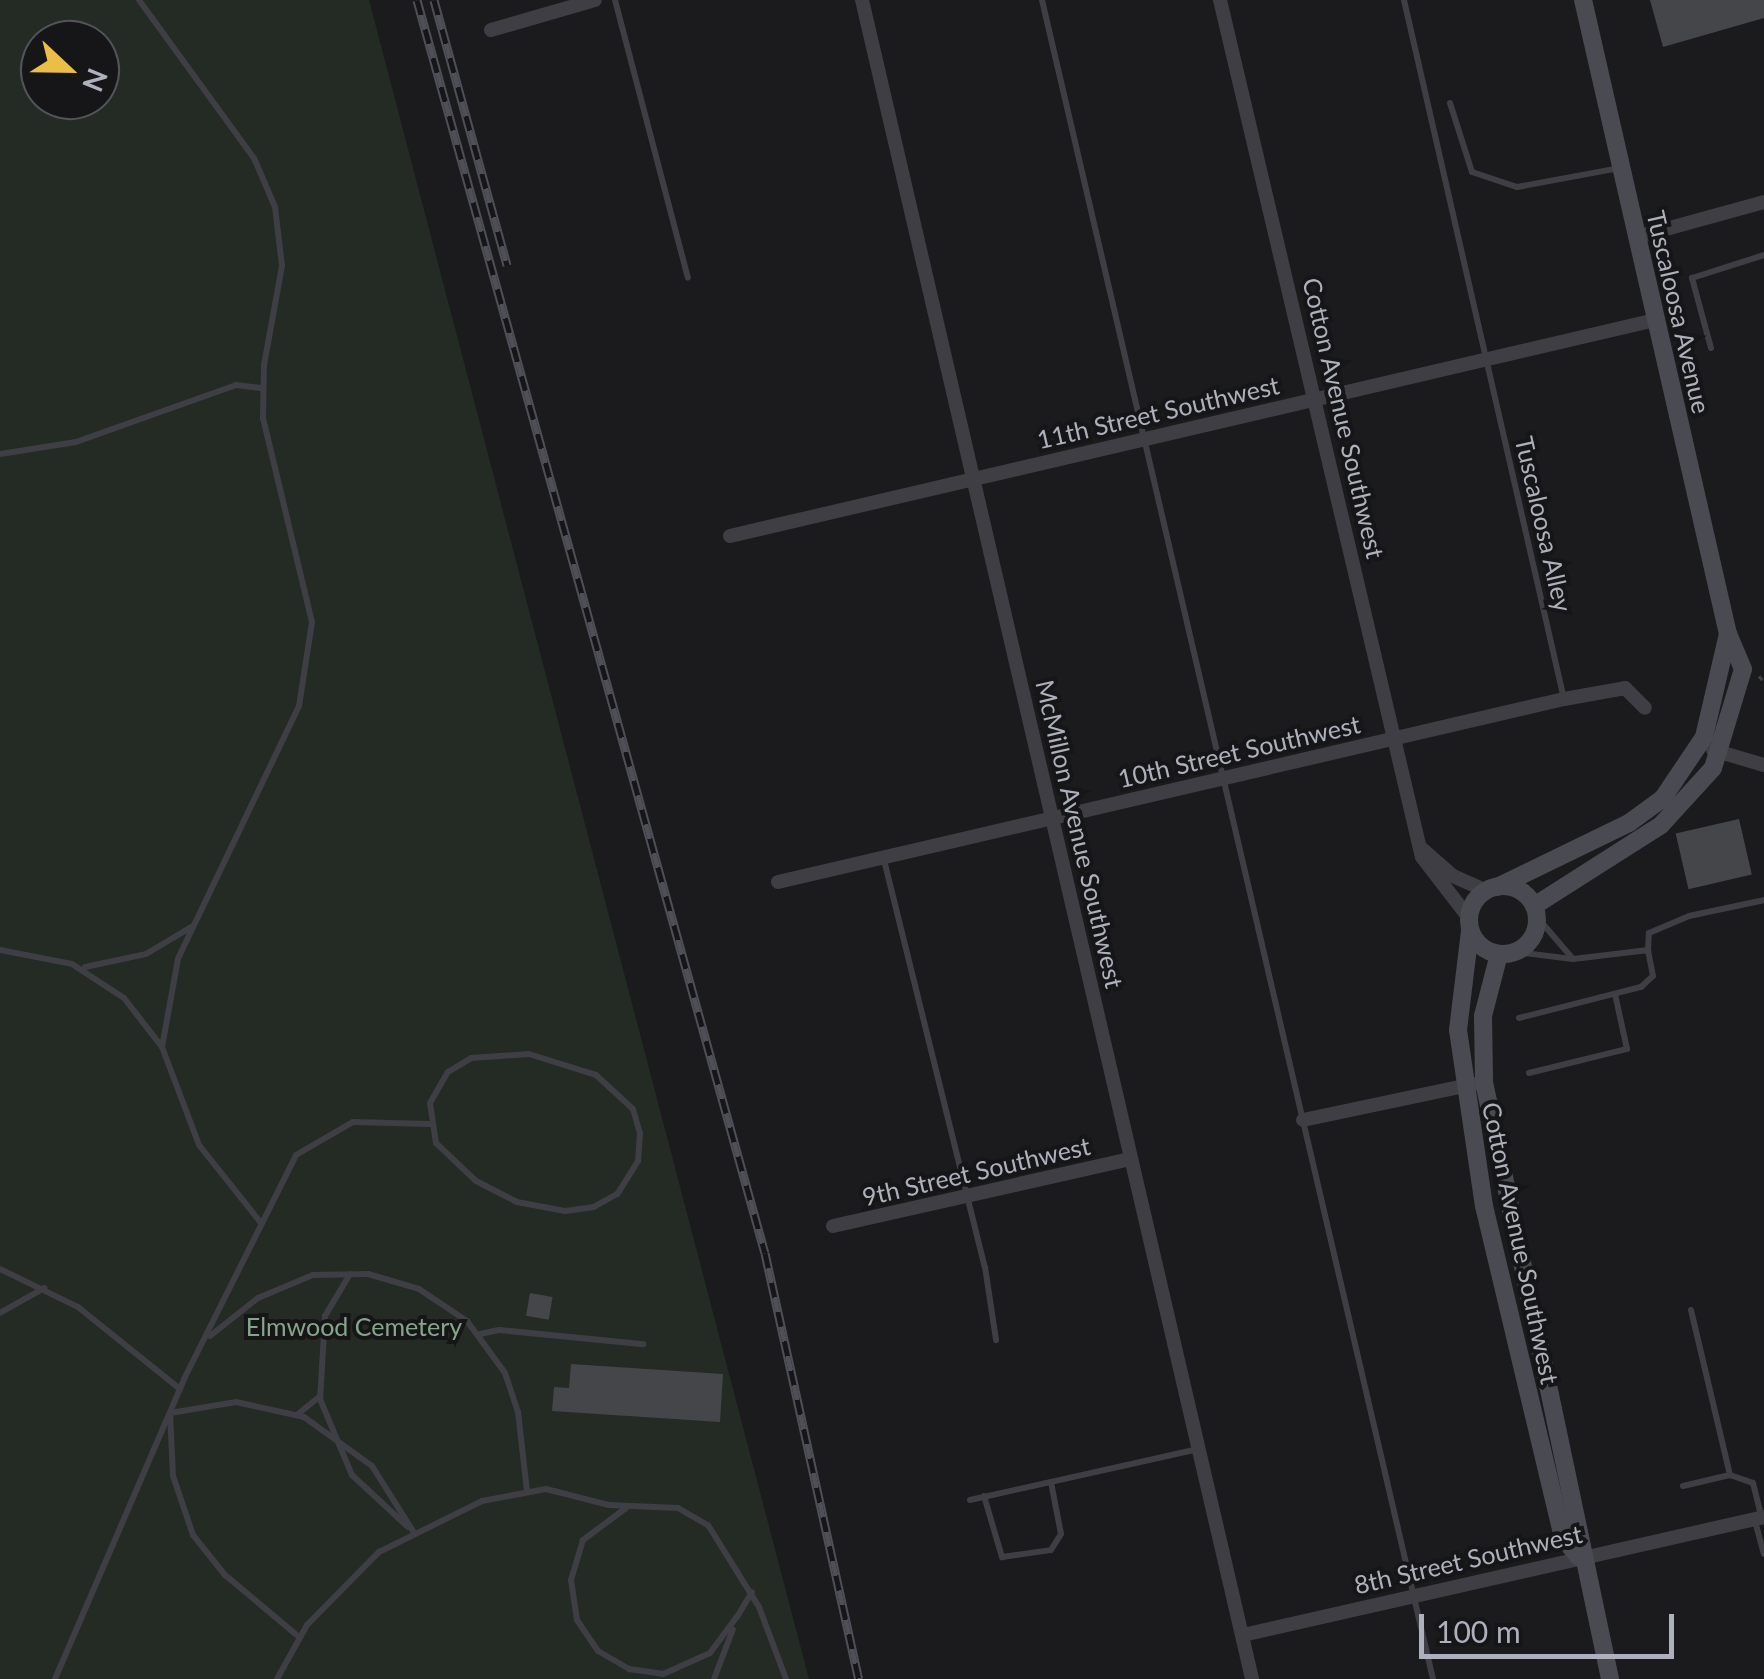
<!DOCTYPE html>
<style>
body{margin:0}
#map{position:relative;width:1764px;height:1679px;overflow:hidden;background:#1b1b1d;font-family:Lato,sans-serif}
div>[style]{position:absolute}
.green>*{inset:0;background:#232b24}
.building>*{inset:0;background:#45464a;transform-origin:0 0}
.path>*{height:2.5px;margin-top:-1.25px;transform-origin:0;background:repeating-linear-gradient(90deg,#424349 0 5px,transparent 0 13px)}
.lane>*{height:6px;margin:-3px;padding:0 3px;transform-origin:3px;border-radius:3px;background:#3e3e44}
.street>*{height:14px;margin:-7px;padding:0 7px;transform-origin:7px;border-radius:7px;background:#3e3e44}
.secondary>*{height:18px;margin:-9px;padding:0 9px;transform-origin:9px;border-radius:9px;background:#4a4b52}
.secondary>.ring{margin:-9px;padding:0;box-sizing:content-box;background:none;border:18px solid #4a4b52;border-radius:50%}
.rail>*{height:9px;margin-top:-4.5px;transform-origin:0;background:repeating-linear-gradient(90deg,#161618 0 15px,#4f5057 0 30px);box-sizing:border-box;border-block:2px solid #4f5057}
span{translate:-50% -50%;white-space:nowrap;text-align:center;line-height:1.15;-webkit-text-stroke:8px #161618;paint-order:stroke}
.street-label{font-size:25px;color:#aeb1bc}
.park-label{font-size:25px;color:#86a68a}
.north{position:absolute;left:20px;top:20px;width:100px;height:100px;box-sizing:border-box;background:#161618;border:2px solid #53545a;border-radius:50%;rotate:112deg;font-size:28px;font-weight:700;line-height:40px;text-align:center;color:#aeb1bc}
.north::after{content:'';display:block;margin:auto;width:35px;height:45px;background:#ebbf45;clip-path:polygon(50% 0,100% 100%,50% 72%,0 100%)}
.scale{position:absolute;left:1419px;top:1614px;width:255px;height:45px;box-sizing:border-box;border:5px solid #aeb1bc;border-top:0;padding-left:12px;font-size:30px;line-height:35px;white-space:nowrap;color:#aeb1bc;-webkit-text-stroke:8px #161618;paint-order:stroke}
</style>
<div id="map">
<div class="green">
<div style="clip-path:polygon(evenodd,0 0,369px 0,809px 1679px,0 1679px,0 0,40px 40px,100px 40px,100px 100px,40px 100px,40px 40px)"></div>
</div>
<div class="building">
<div style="clip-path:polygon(1650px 0,1764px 0,1764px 18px,1663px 47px)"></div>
<div style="left:1739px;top:819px;width:57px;height:65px;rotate:77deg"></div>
<div style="left:530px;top:1293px;width:23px;height:23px;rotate:10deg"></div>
<div style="clip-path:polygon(571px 1364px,723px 1374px,720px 1422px,552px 1411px,554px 1387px,569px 1388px)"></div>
</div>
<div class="path">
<div style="left:1759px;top:676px;width:7px;rotate:45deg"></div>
</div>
<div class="lane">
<div style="left:139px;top:0;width:195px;rotate:54deg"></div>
<div style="left:254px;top:158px;width:53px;rotate:66.8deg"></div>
<div style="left:275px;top:207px;width:59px;rotate:83.2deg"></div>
<div style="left:282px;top:266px;width:101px;rotate:100.3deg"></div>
<div style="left:264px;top:365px;width:53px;rotate:91.1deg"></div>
<div style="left:263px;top:418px;width:210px;rotate:76.5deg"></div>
<div style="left:312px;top:622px;width:85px;rotate:98.8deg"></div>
<div style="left:299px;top:706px;width:280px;rotate:115.6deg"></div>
<div style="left:178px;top:959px;width:89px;rotate:100.3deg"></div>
<div style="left:615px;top:0;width:287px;rotate:75.3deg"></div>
<div style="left:1042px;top:0;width:1724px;rotate:76.89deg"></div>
<div style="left:1404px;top:0;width:717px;rotate:77.11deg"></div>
<div style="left:1450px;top:103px;width:72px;rotate:72.3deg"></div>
<div style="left:1472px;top:172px;width:47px;rotate:18.4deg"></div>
<div style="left:1517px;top:187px;width:105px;rotate:-10.5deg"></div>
<div style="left:1711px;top:348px;width:73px;rotate:-105.2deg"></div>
<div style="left:1692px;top:278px;width:76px;rotate:-17.7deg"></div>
<div style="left:0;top:454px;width:77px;rotate:-9deg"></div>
<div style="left:76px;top:442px;width:170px;rotate:-19.6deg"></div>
<div style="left:236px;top:385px;width:25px;rotate:7deg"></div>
<div style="left:884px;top:860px;width:419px;rotate:76.1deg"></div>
<div style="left:985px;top:1267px;width:74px;rotate:81.4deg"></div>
<div style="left:0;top:950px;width:73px;rotate:11deg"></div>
<div style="left:72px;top:964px;width:62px;rotate:33.2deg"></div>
<div style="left:124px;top:998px;width:62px;rotate:52.2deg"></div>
<div style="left:162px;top:1047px;width:105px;rotate:69.3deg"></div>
<div style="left:199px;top:1145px;width:100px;rotate:51.5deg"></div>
<div style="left:1515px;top:952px;width:58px;rotate:6.9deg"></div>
<div style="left:1573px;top:959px;width:55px;rotate:-130.6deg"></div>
<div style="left:1573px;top:959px;width:76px;rotate:-6.8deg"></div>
<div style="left:1648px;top:950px;width:17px;rotate:-87deg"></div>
<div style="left:1649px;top:933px;width:43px;rotate:-23deg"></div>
<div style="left:1689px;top:916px;width:77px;rotate:-12deg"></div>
<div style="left:85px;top:967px;width:62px;rotate:-12deg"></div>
<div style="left:146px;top:954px;width:55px;rotate:-30.8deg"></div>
<div style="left:1519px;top:1018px;width:126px;rotate:-14.3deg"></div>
<div style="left:1641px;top:987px;width:16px;rotate:-43deg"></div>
<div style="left:1653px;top:976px;width:26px;rotate:-101deg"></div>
<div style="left:529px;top:1054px;width:70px;rotate:17.4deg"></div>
<div style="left:596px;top:1075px;width:50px;rotate:42.6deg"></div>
<div style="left:633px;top:1109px;width:25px;rotate:74deg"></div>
<div style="left:640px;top:1133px;width:28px;rotate:94deg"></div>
<div style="left:638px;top:1161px;width:39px;rotate:122deg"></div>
<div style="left:617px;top:1194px;width:26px;rotate:151deg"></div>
<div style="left:594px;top:1207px;width:29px;rotate:172deg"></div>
<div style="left:565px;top:1211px;width:49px;rotate:-169.4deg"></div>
<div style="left:517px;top:1202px;width:46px;rotate:-152.9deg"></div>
<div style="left:476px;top:1181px;width:55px;rotate:-136.5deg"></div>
<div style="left:436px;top:1143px;width:40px;rotate:-98.5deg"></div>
<div style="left:430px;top:1103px;width:36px;rotate:-60deg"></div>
<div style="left:448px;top:1072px;width:27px;rotate:-31deg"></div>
<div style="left:471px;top:1058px;width:58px;rotate:-3.9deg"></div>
<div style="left:1529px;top:1073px;width:101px;rotate:-13.8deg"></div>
<div style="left:1627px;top:1049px;width:56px;rotate:-102.3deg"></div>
<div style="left:0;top:1269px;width:87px;rotate:26deg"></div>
<div style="left:78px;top:1307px;width:131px;rotate:38.8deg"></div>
<div style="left:350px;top:1274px;width:49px;rotate:120.8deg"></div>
<div style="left:325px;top:1316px;width:83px;rotate:93.4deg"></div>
<div style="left:320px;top:1399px;width:82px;rotate:67.2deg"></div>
<div style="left:352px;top:1475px;width:76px;rotate:42.9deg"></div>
<div style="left:1691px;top:1310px;width:170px;rotate:76.7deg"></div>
<div style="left:1730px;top:1475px;width:24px;rotate:19deg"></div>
<div style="left:1753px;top:1483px;width:34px;rotate:76deg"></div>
<div style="left:0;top:1313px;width:51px;rotate:-29.6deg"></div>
<div style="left:480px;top:1334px;width:19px;rotate:-12deg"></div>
<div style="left:499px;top:1330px;width:145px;rotate:5.6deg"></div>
<div style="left:210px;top:1336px;width:61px;rotate:-38.4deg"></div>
<div style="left:258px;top:1298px;width:60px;rotate:-22.7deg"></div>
<div style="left:313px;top:1275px;width:55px;rotate:-1deg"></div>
<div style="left:368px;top:1274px;width:53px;rotate:16.4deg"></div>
<div style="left:419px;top:1289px;width:58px;rotate:33.7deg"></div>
<div style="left:467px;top:1321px;width:64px;rotate:53.8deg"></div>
<div style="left:505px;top:1373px;width:41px;rotate:71.6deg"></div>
<div style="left:518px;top:1412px;width:80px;rotate:83.5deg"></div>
<div style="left:298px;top:1414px;width:27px;rotate:-39deg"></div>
<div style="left:1683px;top:1486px;width:48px;rotate:-13.2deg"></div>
<div style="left:984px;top:1496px;width:64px;rotate:73.6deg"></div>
<div style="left:1002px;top:1557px;width:49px;rotate:-8.1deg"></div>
<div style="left:1051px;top:1550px;width:19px;rotate:-58deg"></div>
<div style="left:1061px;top:1534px;width:53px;rotate:-100.9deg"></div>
<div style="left:970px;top:1500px;width:234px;rotate:-12.6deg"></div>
<div style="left:626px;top:1508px;width:54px;rotate:143.3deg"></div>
<div style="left:583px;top:1540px;width:42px;rotate:106.7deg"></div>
<div style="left:571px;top:1580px;width:40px;rotate:81.5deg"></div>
<div style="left:577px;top:1620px;width:37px;rotate:56deg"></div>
<div style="left:598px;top:1651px;width:36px;rotate:30deg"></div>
<div style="left:629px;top:1669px;width:34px;rotate:8deg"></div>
<div style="left:663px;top:1674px;width:51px;rotate:-24.1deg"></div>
<div style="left:710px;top:1653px;width:47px;rotate:-53.6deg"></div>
<div style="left:1755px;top:1521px;width:34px;rotate:75deg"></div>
<div style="left:737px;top:1617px;width:29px;rotate:-59deg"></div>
<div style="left:299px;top:1637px;width:97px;rotate:-140deg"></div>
<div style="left:225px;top:1575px;width:51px;rotate:-128.7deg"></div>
<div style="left:193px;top:1535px;width:62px;rotate:-108.7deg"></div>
<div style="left:173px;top:1476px;width:63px;rotate:-92.7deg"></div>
<div style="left:170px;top:1413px;width:67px;rotate:-9.5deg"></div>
<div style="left:236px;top:1402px;width:70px;rotate:12.4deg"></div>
<div style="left:304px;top:1417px;width:84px;rotate:35.8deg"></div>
<div style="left:372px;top:1466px;width:77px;rotate:57.8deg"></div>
<div style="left:55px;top:1679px;width:327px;rotate:-66.7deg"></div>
<div style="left:184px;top:1379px;width:250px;rotate:-63.4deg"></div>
<div style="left:296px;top:1155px;width:66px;rotate:-30.1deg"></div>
<div style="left:353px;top:1122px;width:77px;rotate:1.5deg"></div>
<div style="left:277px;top:1679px;width:62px;rotate:-60.9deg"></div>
<div style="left:307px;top:1625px;width:103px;rotate:-45.4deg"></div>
<div style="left:379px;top:1552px;width:115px;rotate:-26.3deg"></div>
<div style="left:482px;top:1501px;width:65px;rotate:-10.6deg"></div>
<div style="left:546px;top:1489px;width:65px;rotate:14.3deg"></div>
<div style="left:609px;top:1505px;width:69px;rotate:2.5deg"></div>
<div style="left:678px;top:1508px;width:34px;rotate:30deg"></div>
<div style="left:708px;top:1525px;width:97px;rotate:58.1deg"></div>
<div style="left:759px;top:1607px;width:77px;rotate:69.4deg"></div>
<div style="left:714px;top:1679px;width:53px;rotate:-69.2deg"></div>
</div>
<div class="street">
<div style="left:862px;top:0;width:1724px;rotate:76.92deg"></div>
<div style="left:1220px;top:0;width:880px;rotate:76.74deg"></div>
<div style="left:1422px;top:857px;width:77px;rotate:52.4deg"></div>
<div style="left:491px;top:30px;width:108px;rotate:-16.1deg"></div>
<div style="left:1637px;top:237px;width:132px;rotate:-15.4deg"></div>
<div style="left:730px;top:536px;width:950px;rotate:-13.14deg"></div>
<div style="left:1713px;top:750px;width:53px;rotate:16.4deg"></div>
<div style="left:1421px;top:848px;width:43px;rotate:41.2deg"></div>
<div style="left:1453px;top:876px;width:36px;rotate:24deg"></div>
<div style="left:778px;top:882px;width:807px;rotate:-13.11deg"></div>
<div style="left:1564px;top:699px;width:62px;rotate:-10.2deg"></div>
<div style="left:1625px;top:688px;width:28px;rotate:45deg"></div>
<div style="left:1303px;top:1120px;width:175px;rotate:-11.9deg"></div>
<div style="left:833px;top:1226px;width:304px;rotate:-12.7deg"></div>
<div style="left:1243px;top:1635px;width:534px;rotate:-12.76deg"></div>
</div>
<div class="secondary">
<div class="ring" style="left:1469px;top:886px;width:50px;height:50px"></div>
<div style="left:1497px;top:887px;width:147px;rotate:-25.9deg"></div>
<div style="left:1629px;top:823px;width:42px;rotate:-36.3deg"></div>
<div style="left:1663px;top:798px;width:73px;rotate:-56.1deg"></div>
<div style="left:1704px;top:737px;width:106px;rotate:-76.9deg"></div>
<div style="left:1534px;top:906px;width:151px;rotate:-32.5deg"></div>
<div style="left:1661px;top:825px;width:77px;rotate:-47.6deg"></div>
<div style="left:1713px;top:768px;width:103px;rotate:-73.1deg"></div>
<div style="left:1743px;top:669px;width:38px;rotate:-113deg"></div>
<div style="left:1728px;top:634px;width:650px;rotate:-102.88deg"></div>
<div style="left:1470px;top:931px;width:100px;rotate:96.9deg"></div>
<div style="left:1458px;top:1030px;width:178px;rotate:81.6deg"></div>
<div style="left:1484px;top:1206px;width:341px;rotate:76.6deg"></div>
<div style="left:1563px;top:1538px;width:25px;rotate:50deg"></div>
<div style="left:1499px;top:954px;width:64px;rotate:104.5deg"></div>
<div style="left:1483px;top:1016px;width:66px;rotate:89.1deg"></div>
<div style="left:1484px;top:1082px;width:610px;rotate:78.08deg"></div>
</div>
<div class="rail">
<div style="left:417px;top:0;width:1300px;rotate:74.48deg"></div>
<div style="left:765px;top:1253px;width:436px;rotate:77.6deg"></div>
<div style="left:434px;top:0;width:275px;rotate:74.6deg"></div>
</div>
<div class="street-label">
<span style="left:1679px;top:312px;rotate:77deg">Tuscaloosa Avenue</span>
<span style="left:1158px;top:412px;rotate:-13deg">11th Street Southwest</span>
<span style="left:1344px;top:418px;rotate:77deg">Cotton Avenue Southwest</span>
<span style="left:1544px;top:524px;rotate:77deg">Tuscaloosa Alley</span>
<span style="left:1239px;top:751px;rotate:-13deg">10th Street Southwest</span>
<span style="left:1080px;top:834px;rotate:77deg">McMillon Avenue Southwest</span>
<span style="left:976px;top:1171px;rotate:-13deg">9th Street Southwest</span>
<span style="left:1521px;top:1243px;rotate:78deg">Cotton Avenue Southwest</span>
<span style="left:1468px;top:1559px;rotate:-13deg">8th Street Southwest</span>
</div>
<div class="park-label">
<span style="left:354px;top:1326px">Elmwood Cemetery</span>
</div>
<div class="north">N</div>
<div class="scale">100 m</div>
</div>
